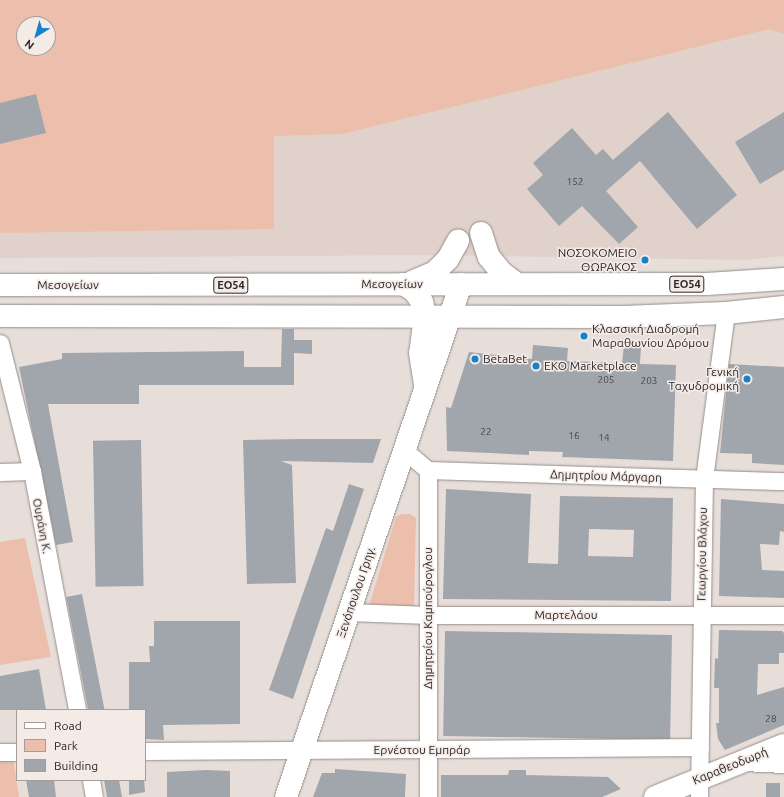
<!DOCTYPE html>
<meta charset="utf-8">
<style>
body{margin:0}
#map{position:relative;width:784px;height:797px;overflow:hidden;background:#e7deda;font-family:Ubuntu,sans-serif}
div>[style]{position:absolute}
.built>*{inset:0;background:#e0d1ca}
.green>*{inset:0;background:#ebbfac}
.building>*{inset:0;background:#a0a6ac;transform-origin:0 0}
.roads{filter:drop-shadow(0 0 1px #968e8a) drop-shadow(0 0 1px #968e8a)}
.street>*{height:17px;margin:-8.5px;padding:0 8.5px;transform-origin:8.5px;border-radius:8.5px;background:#fff}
.secondary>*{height:22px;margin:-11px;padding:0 11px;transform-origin:11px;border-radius:11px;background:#fff}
.primary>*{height:22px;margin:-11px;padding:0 11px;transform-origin:11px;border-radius:11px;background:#fff}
.dots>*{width:11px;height:11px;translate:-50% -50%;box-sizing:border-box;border:2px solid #f4ebe7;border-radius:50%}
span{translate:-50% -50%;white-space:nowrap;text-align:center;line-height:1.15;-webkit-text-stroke:3px #f4ebe7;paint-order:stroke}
.number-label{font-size:10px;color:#484748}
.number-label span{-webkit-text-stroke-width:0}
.shield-label span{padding:1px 3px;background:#f4ebe7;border:1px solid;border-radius:3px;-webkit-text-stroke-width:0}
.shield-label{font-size:11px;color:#2b2726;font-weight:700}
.poi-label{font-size:12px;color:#2b2726}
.right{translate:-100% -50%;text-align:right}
.left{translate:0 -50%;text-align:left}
.street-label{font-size:12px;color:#2b2726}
.legend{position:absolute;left:16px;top:709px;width:130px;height:72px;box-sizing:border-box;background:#f4ebe7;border:1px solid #a49d9a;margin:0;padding:5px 7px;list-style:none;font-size:12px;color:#2b2726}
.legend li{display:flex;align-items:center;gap:8px;height:20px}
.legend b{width:20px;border:1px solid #a49d9a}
.north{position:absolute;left:16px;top:16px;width:40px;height:40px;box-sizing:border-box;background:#f4ebe7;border:1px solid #a49d9a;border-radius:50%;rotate:217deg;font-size:11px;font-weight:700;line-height:16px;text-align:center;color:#2b2726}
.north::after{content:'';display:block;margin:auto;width:14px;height:18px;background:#1781cb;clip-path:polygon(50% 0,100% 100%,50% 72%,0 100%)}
</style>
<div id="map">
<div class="built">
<div style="clip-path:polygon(evenodd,0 0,784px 0,784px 256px,744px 260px,433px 255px,0 258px,0 0,24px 24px,48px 24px,48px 48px,24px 48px,24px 24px)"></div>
</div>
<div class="green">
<div style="clip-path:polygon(evenodd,0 0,784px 0,784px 34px,769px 29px,342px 134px,274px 136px,274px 229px,0 233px,0 0,24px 24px,48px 24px,48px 48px,24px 48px,24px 24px)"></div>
<div style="clip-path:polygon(402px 514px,410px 514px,416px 518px,414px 608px,369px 606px,396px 517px)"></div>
<div style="clip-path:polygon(25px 538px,51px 657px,0 665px,0 542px)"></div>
<div style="clip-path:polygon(0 757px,13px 757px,19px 797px,0 797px)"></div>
</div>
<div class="building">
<div style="clip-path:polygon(36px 94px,46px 133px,0 144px,0 103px)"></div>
<div style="clip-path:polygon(668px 112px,737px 195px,697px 229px,640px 161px,606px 191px,638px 227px,619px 244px,582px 206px,559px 226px,527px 189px,543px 175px,533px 163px,572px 128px,596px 155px,603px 149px,613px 160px)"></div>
<div style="clip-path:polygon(784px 112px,784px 170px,760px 184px,735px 142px)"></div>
<div style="clip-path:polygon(282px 329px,294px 329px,294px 340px,312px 340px,312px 354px,294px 353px,294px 385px,139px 385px,139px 404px,48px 404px,73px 542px,56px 545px,19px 367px,62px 359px,62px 353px,244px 351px,244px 367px,281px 367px)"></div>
<div style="clip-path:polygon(533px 345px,568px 348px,567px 361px,622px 363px,624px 345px,641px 346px,640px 364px,676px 365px,673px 461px,562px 457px,563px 452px,529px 451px,529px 455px,447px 451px,446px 407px,451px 408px,469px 352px,532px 359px)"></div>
<div style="clip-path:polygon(729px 364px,784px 367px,784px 465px,752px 463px,752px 454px,720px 453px)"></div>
<div style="clip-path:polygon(304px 439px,381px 439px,373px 463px,281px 461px,292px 465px,296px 583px,247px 584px,243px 440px)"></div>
<div style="left:141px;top:440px;width:146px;height:48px;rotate:89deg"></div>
<div style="clip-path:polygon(349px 484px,364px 489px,293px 699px,269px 690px,326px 528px,333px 531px)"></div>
<div style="clip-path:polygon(evenodd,446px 489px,531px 494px,528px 563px,558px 564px,560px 496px,673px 498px,671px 601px,443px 599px,446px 489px,589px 529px,634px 530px,633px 557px,588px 556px,589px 529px)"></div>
<div style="clip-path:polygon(721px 499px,784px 504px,784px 532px,780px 531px,779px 545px,760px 544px,762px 570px,784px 571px,784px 598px,719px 596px)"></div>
<div style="left:82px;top:594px;width:118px;height:16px;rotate:79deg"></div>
<div style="clip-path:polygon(154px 621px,240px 621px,240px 724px,163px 725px,164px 740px,145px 739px,145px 710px,129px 710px,129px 662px,150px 662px,149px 646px,154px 646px)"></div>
<div style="clip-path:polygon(719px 630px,782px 631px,784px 633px,784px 653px,779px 653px,779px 664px,758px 664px,757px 695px,784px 687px,784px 725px,725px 750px,718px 739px,716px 723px,719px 723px,719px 688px,714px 688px,715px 658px,718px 659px)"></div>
<div style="left:445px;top:631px;width:227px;height:105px;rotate:1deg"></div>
<div style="clip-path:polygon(39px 669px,46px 710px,0 710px,0 676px)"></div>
<div style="clip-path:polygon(335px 769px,406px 774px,405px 797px,313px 797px,322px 773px,335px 773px)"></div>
<div style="clip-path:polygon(206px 770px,230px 771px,230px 797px,167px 797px,167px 772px)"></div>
<div style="clip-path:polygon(509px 770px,526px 770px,526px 775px,608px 777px,621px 789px,602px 797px,441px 797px,441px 775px,508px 775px)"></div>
<div style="clip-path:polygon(26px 780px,54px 780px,56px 797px,29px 797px)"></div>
<div style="clip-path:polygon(104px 780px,119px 780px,122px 797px,107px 797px)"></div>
<div style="clip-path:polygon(129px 780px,144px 780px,145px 792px,129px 795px)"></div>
<div style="left:766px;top:783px;width:14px;height:14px"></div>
</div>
<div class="roads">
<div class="street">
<div style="left:0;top:343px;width:132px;rotate:76deg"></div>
<div style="left:32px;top:471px;width:243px;rotate:79.3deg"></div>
<div style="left:404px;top:450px;width:31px;rotate:40deg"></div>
<div style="left:428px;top:470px;width:327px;rotate:90deg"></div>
<div style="left:428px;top:470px;width:356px;rotate:1.8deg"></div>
<div style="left:0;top:472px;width:32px;rotate:-2deg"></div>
<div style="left:349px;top:612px;width:79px;rotate:2.2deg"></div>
<div style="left:428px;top:615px;width:356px"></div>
<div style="left:145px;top:751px;width:555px;rotate:-0.41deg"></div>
<div style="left:0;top:752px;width:17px"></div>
<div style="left:744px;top:762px;width:40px;rotate:2.9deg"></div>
<div style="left:91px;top:780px;width:17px;rotate:80deg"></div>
<div style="left:699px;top:797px;width:318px;rotate:-89.1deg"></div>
<div style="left:704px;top:479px;width:167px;rotate:-82.5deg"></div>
</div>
<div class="secondary">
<div style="left:403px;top:284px;width:13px;rotate:32deg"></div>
<div style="left:414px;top:291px;width:14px;rotate:54deg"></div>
<div style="left:422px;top:302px;width:13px;rotate:77deg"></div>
<div style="left:425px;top:315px;width:38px;rotate:97deg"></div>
<div style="left:420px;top:353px;width:31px;rotate:81deg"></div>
<div style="left:286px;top:797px;width:542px;rotate:-71.16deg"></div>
<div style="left:655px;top:797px;width:139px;rotate:-22deg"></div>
</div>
<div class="primary">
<div style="left:481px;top:233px;width:25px;rotate:72deg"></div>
<div style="left:489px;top:257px;width:19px;rotate:51deg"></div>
<div style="left:501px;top:272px;width:20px;rotate:37deg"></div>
<div style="left:412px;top:282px;width:25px;rotate:-23deg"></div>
<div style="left:435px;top:272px;width:18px;rotate:-45deg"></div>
<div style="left:448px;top:259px;width:21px;rotate:-61deg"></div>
<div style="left:0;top:285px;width:707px;rotate:-0.08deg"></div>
<div style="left:707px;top:284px;width:77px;rotate:-3.7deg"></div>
<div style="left:0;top:316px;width:623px;rotate:0.09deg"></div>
<div style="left:623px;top:317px;width:103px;rotate:-2.2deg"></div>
<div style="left:726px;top:313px;width:58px;rotate:-5.9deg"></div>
</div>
</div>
<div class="dots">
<div style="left:645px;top:260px;background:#1781cb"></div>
<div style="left:584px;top:336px;background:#1781cb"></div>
<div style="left:475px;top:359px;background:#1781cb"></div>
<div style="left:536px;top:366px;background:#1781cb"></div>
<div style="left:747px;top:379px;background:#1781cb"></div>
</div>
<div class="number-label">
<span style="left:575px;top:182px">152</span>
<span style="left:606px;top:380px">205</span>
<span style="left:649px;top:381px">203</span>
<span style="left:486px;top:432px">22</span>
<span style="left:574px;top:436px">16</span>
<span style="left:604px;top:438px">14</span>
<span style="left:771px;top:719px">28</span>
</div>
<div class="shield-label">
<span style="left:687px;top:284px">ΕΟ54</span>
<span style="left:231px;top:285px">ΕΟ54</span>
</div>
<div class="poi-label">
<span class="right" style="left:637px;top:260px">ΝΟΣΟΚΟΜΕΙΟ<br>ΘΩΡΑΚΟΣ</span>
<span class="left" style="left:592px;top:336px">Κλασσική Διαδρομή<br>Μαραθωνίου Δρόμου</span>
<span class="left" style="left:483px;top:359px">BetaBet</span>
<span class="left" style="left:544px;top:366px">EKO Marketplace</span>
<span class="right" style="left:739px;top:379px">Γενική<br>Ταχυδρομική</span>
</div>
<div class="street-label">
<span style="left:392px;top:284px">Μεσογείων</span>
<span style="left:68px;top:285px">Μεσογείων</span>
<span style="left:606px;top:476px;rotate:2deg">Δημητρίου Μάργαρη</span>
<span style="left:42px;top:526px;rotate:79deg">Ουράνη Κ.</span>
<span style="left:702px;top:554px;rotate:-89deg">Γεωργίου Βλάχου</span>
<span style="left:356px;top:592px;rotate:-71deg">Ξενόπουλου Γρηγ.</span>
<span style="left:566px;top:615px">Μαρτελάου</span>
<span style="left:428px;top:618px;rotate:-90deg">Δημητρίου Καμπούρογλου</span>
<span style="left:422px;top:750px">Ερνέστου Εμπράρ</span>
<span style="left:730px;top:766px;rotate:-22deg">Καραθεοδωρή</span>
</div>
<ul class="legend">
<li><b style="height:5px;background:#fff"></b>Road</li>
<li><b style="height:11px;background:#ebbfac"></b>Park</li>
<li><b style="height:11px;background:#a0a6ac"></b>Building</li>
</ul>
<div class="north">N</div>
</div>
